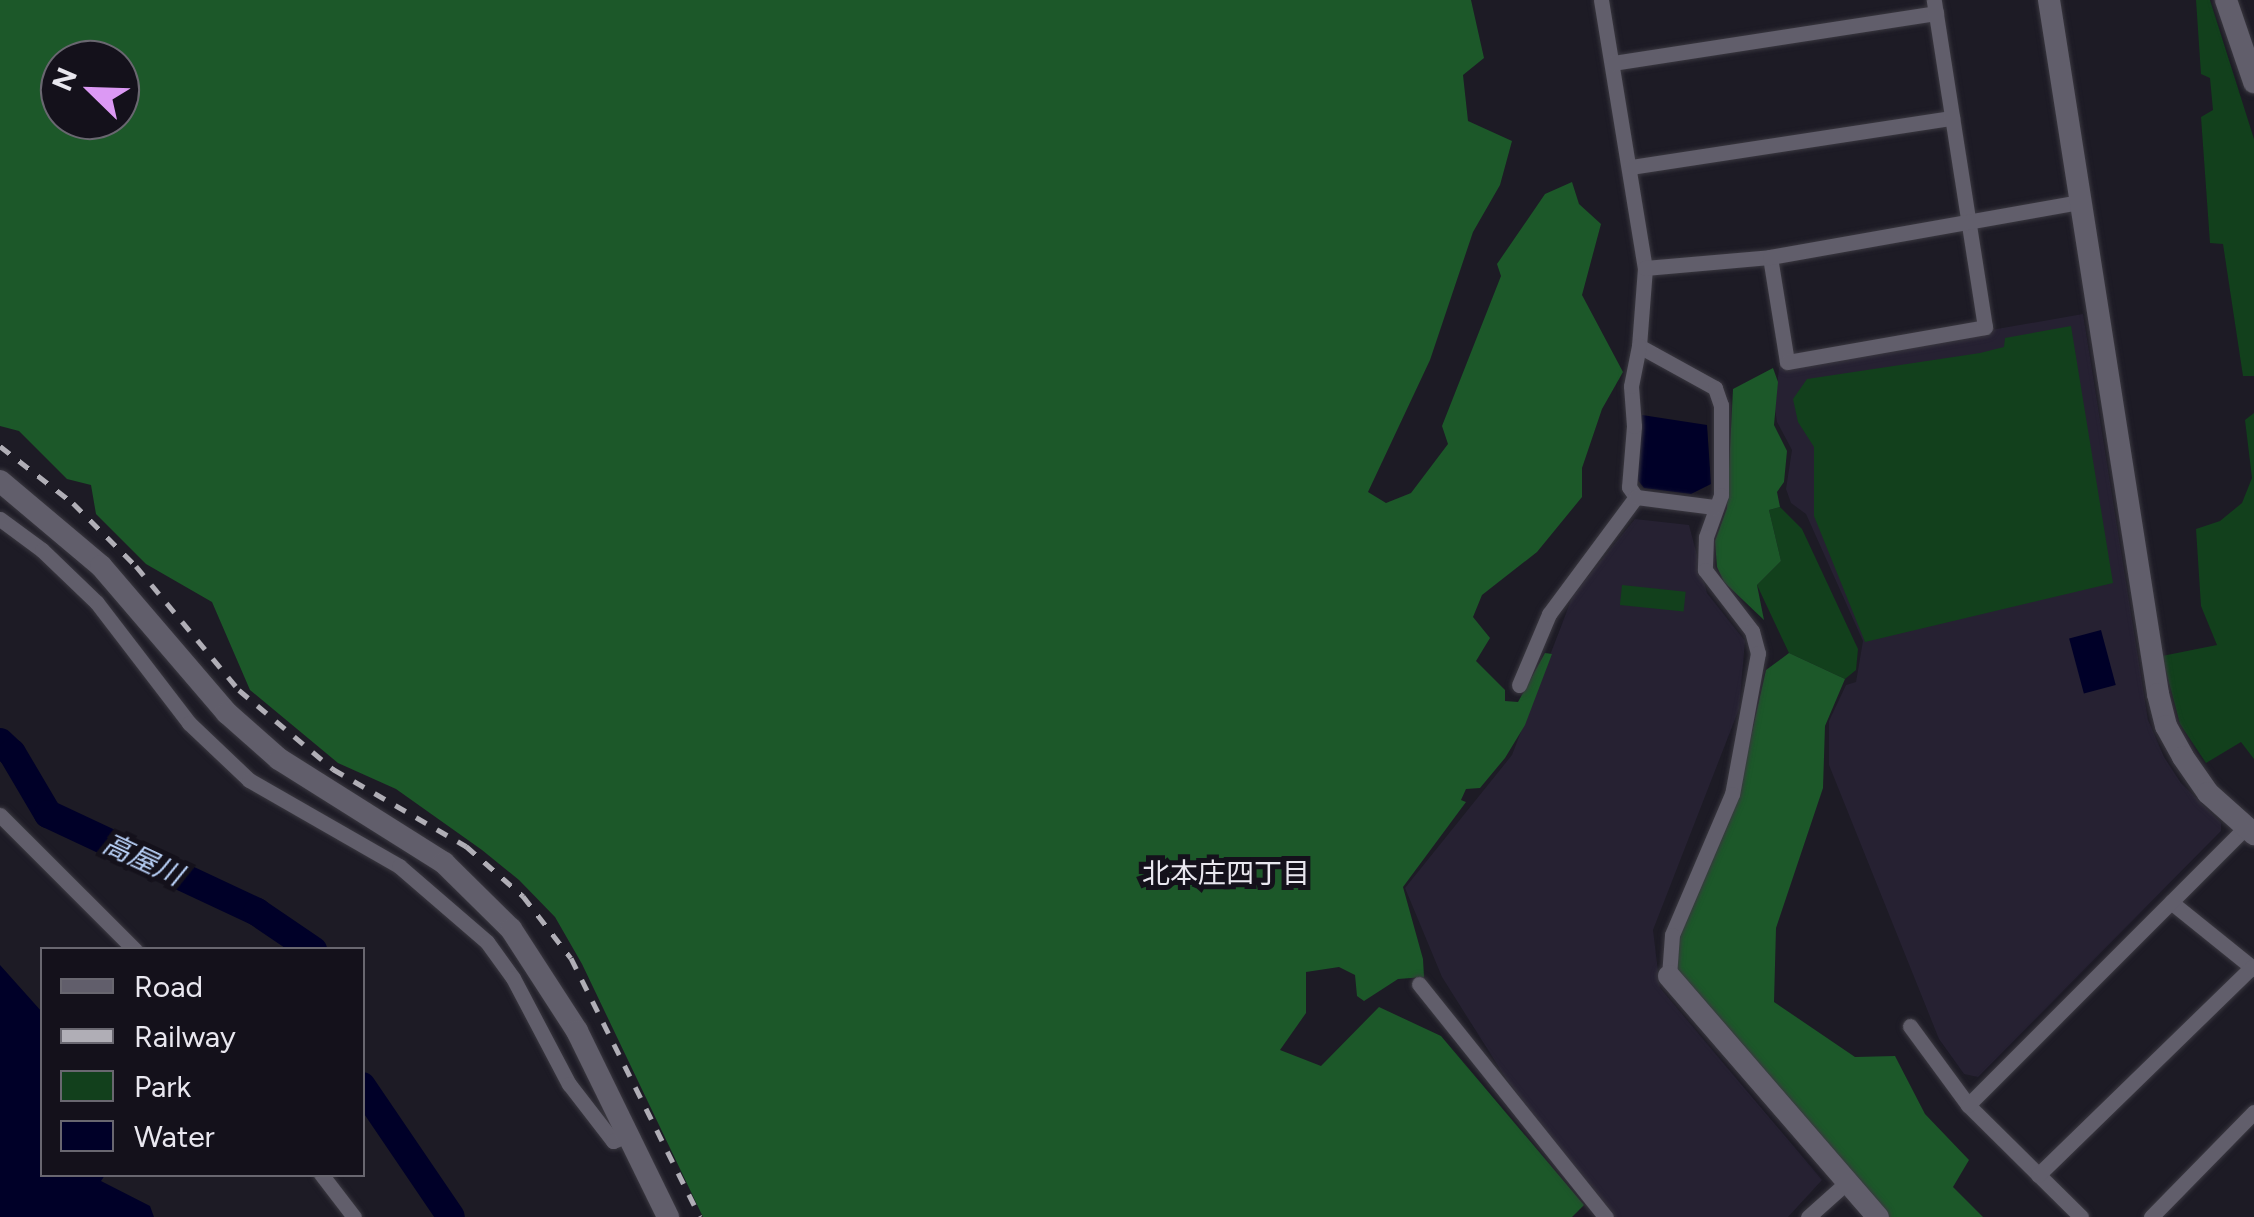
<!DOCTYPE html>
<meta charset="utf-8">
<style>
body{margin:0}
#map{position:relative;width:2254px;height:1217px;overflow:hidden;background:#1d1b25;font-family:Figtree,"Noto Sans JP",sans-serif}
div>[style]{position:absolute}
.built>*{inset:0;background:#262132}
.green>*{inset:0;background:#12401c;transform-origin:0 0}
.forest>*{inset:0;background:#1c5829}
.water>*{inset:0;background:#000028;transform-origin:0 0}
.river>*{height:28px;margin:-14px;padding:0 14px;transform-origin:14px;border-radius:14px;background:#000028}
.roads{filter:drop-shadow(0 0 2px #3a3840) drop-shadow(0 0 2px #3a3840)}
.street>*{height:15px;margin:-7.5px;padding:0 7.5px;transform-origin:7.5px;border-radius:7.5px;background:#615e6b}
.secondary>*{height:22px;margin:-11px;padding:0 11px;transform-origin:11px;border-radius:11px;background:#615e6b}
.rail>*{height:5px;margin-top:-2.5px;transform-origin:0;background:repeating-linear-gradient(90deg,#b0aeb6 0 12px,transparent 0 24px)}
span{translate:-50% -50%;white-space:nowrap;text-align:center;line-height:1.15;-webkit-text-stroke:10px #14111b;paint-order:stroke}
.water-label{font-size:28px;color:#b8d0f7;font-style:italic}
.neighbourhood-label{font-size:28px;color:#e9e7ef}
.legend{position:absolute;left:40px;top:947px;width:325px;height:230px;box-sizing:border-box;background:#14111b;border:2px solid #696770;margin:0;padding:12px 18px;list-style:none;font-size:30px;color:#e9e7ef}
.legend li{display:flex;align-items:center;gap:20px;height:50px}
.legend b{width:50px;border:2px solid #696770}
.north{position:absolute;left:40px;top:40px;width:100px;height:100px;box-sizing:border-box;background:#14111b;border:2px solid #696770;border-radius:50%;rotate:293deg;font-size:28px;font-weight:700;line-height:40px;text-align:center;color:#e9e7ef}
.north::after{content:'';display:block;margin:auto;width:35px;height:45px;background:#dc99f4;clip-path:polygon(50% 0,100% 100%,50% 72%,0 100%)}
</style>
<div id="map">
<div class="built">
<div style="clip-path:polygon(2083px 314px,2148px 720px,2164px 757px,2181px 783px,2221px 823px,2221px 831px,1978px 1077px,1964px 1074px,1939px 1039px,1829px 765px,1829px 721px,1846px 685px,1856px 682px,1863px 641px,1806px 514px,1791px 503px,1786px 489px,1792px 450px,1777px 422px,1775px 409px,1779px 367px)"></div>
<div style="clip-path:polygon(1635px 519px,1689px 525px,1707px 593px,1745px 641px,1739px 709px,1653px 930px,1660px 988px,1822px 1180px,1788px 1217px,1611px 1217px,1507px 1080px,1442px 977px,1405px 888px,1512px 755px,1573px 595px)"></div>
</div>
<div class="green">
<div style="clip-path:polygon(2196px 0,2210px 0,2254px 139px,2254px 376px,2243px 376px,2223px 244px,2210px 243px,2201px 117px,2213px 110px,2210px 78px,2201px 74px)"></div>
<div style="clip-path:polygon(2071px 326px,2113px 583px,1865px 642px,1814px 516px,1814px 447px,1798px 422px,1793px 399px,1807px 379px,1980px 353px,2004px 347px,2005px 338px)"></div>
<div style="clip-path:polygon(2254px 413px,2254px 759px,2241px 742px,2206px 763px,2180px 724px,2162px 656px,2217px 645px,2201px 606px,2196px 529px,2220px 521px,2242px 503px,2252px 478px,2245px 420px)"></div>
<div style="clip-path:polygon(1780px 507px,1802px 529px,1858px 649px,1856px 670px,1845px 679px,1789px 653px,1757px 585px,1781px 561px,1769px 510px)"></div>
<div style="left:1622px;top:585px;width:64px;height:20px;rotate:6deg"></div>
</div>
<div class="forest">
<div style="clip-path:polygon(evenodd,0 0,1471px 0,1484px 58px,1463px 75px,1468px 121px,1512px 141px,1500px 185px,1473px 232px,1430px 360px,1368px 492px,1386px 503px,1411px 493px,1448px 444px,1442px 426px,1501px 276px,1497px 264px,1545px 194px,1572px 182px,1579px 204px,1601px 224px,1582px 295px,1623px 372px,1602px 409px,1582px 468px,1582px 497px,1537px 552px,1482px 595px,1473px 617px,1490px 638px,1476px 661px,1505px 690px,1505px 701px,1518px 702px,1545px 653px,1552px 654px,1525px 725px,1505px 758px,1480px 788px,1466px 789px,1461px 800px,1466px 802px,1403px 887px,1423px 959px,1424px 977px,1398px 979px,1364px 1001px,1357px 996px,1355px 975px,1339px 967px,1306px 972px,1306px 1013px,1280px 1050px,1321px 1066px,1379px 1007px,1441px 1036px,1584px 1205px,1572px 1217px,703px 1217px,582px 964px,555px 917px,519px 880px,482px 850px,396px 789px,338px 763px,250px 690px,212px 602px,146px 564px,96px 514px,91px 485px,67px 479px,19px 431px,0 426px,0 0,60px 60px,120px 60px,120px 120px,60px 120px,60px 60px)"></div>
<div style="clip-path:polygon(1773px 368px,1778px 382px,1774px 425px,1787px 451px,1784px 482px,1777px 492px,1780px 507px,1769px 510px,1781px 561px,1757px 585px,1764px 620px,1724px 582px,1717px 567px,1715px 541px,1727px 508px,1733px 389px)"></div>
<div style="clip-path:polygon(1789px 653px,1845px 679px,1825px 726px,1823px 788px,1776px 928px,1774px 1002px,1855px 1057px,1895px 1056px,1925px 1114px,1969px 1160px,1953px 1187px,1983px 1217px,1884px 1217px,1674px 976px,1677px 934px,1738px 794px,1766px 670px)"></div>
</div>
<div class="water">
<div style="clip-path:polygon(1642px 415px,1707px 425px,1711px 484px,1691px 494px,1644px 488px,1633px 474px)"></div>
<div style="left:2101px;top:630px;width:57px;height:33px;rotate:75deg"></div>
<div style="clip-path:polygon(0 965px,42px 1012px,42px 1174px,105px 1175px,101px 1181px,150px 1206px,154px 1217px,0 1217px)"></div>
</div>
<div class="river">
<div style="left:0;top:742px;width:16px;rotate:43deg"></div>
<div style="left:12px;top:753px;width:71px;rotate:59.5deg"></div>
<div style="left:48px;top:814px;width:231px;rotate:25.1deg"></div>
<div style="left:257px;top:912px;width:68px;rotate:34.2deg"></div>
<div style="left:362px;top:1086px;width:158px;rotate:55.8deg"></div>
</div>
<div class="roads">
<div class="street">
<div style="left:1601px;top:0;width:272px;rotate:80.7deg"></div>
<div style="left:1645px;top:268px;width:78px;rotate:94.4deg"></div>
<div style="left:1639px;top:346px;width:87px;rotate:28.9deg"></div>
<div style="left:1715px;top:388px;width:18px;rotate:71deg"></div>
<div style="left:1721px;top:405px;width:90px;rotate:90deg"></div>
<div style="left:1721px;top:495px;width:45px;rotate:109.7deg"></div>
<div style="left:1706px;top:537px;width:33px;rotate:92deg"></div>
<div style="left:1705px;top:570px;width:77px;rotate:52.4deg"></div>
<div style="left:1752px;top:631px;width:23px;rotate:75deg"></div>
<div style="left:1758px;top:653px;width:143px;rotate:100.4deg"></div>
<div style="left:1732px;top:794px;width:153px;rotate:113.1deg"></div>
<div style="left:1672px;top:935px;width:41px;rotate:94.2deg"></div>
<div style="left:1613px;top:63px;width:327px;rotate:-8.8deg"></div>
<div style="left:1631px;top:167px;width:325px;rotate:-8.7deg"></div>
<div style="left:1770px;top:257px;width:106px;rotate:80.8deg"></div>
<div style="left:1787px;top:362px;width:201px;rotate:-10deg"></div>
<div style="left:1985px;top:327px;width:331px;rotate:-98.9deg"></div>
<div style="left:1645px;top:268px;width:125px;rotate:-5deg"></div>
<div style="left:1770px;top:257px;width:315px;rotate:-10.1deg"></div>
<div style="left:1636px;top:497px;width:12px;rotate:-125deg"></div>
<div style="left:1629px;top:487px;width:61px;rotate:-85.3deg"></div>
<div style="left:1634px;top:426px;width:40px;rotate:-94.3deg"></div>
<div style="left:1631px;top:386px;width:41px;rotate:-78.7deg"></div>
<div style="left:0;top:519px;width:52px;rotate:36.4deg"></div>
<div style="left:42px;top:550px;width:76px;rotate:43.9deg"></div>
<div style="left:97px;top:603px;width:151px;rotate:52.5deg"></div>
<div style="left:189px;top:723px;width:83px;rotate:43.5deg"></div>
<div style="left:249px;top:780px;width:173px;rotate:29.8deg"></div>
<div style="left:399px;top:866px;width:116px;rotate:40.8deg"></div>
<div style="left:487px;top:942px;width:44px;rotate:54.2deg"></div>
<div style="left:513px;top:978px;width:120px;rotate:62.2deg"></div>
<div style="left:569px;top:1084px;width:72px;rotate:52.3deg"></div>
<div style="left:613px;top:1141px;width:16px;rotate:-22deg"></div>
<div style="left:1519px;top:685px;width:77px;rotate:-67.1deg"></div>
<div style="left:1549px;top:614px;width:146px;rotate:-53.4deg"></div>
<div style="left:1636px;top:497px;width:79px;rotate:7.3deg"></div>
<div style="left:0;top:815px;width:191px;rotate:45deg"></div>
<div style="left:2171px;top:902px;width:107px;rotate:38.9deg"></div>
<div style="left:1419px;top:984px;width:299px;rotate:51.3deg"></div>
<div style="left:1910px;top:1026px;width:98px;rotate:53.7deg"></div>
<div style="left:1968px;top:1105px;width:159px;rotate:44.7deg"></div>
<div style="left:1968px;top:1105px;width:392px;rotate:-45deg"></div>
<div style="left:321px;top:1174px;width:54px;rotate:52.5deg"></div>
<div style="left:2038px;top:1175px;width:298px;rotate:-44.2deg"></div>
<div style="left:1808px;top:1217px;width:51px;rotate:-41.8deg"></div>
<div style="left:2151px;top:1217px;width:147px;rotate:-45.6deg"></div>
</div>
<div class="secondary">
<div style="left:2049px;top:0;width:703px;rotate:81.07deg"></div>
<div style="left:2158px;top:694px;width:33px;rotate:76deg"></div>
<div style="left:2166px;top:726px;width:35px;rotate:61deg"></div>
<div style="left:2183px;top:757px;width:44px;rotate:55.2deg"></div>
<div style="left:2208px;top:793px;width:62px;rotate:41.7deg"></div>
<div style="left:2226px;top:0;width:87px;rotate:71.1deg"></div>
<div style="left:0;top:481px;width:132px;rotate:40.1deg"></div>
<div style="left:101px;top:566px;width:194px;rotate:49.4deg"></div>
<div style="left:227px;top:713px;width:69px;rotate:41.5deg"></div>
<div style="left:279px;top:759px;width:195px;rotate:32.2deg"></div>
<div style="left:444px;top:863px;width:94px;rotate:44.6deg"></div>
<div style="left:511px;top:929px;width:121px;rotate:57.1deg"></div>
<div style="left:577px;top:1031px;width:207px;rotate:63.9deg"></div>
<div style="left:1669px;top:976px;width:319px;rotate:49.1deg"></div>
</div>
</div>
<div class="rail">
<div style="left:0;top:446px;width:93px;rotate:38deg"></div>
<div style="left:73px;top:503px;width:89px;rotate:45deg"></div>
<div style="left:136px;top:566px;width:161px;rotate:50.3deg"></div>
<div style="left:239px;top:690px;width:123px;rotate:40deg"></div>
<div style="left:333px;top:769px;width:154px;rotate:30.1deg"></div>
<div style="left:466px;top:846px;width:76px;rotate:41.3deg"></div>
<div style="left:523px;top:896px;width:78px;rotate:52.3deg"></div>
<div style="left:571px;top:958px;width:289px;rotate:63.5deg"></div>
</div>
<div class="water-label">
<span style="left:143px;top:859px;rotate:25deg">高屋川</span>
</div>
<div class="neighbourhood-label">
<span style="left:1226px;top:873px">北本庄四丁目</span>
</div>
<ul class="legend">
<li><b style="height:12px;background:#615e6b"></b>Road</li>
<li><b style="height:12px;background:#b0aeb6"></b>Railway</li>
<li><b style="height:28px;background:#12401c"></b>Park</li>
<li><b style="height:28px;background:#000028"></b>Water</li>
</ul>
<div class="north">N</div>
</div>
